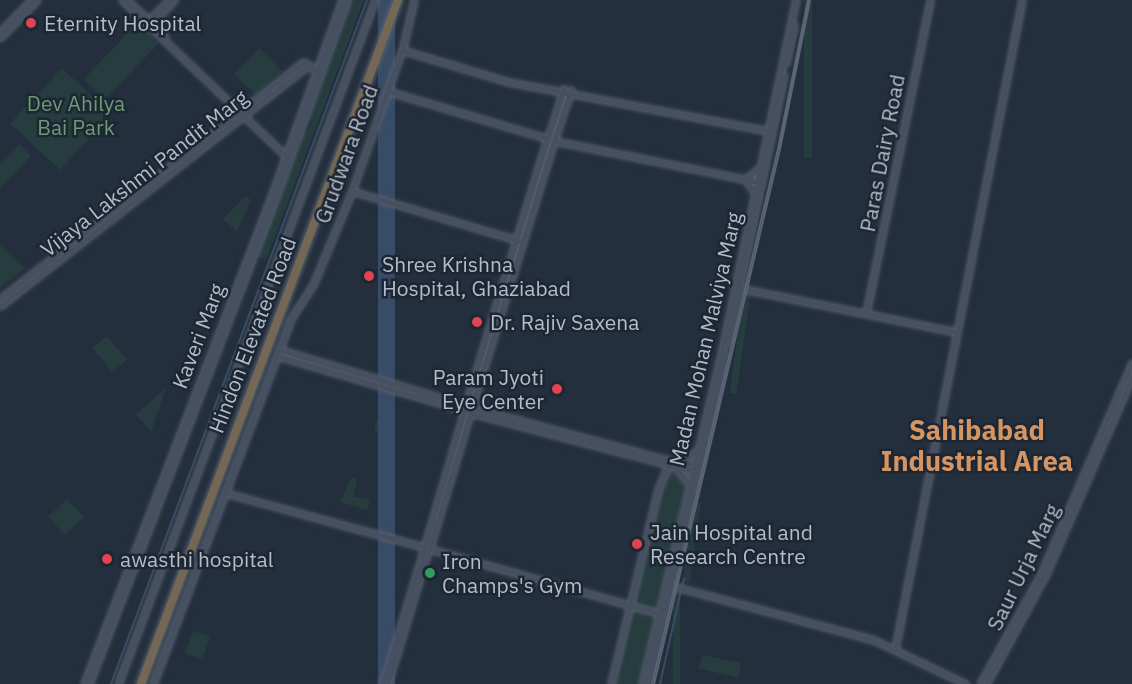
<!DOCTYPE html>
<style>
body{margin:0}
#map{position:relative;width:1132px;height:684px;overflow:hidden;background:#242f3e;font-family:"IBM Plex Sans",sans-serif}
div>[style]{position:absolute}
.green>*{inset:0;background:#263c3f;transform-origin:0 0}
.water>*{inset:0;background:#394c67;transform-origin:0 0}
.stream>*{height:1.5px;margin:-0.75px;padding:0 0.75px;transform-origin:0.75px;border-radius:0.75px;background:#394c67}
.roads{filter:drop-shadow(0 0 2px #565f6c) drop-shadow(0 0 2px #565f6c)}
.secondary>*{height:5px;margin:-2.5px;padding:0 2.5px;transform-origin:2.5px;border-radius:2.5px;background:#465061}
.highway>*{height:8px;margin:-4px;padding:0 4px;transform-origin:4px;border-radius:4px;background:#746855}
.rail>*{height:4px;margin-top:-2px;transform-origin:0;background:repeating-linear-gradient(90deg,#1d2633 0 4.5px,#5a6575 0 9px);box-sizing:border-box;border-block:2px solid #5a6575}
.dots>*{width:16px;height:16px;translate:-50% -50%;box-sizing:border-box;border:3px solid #1d2633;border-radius:50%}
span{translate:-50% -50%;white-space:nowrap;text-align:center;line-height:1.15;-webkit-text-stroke:5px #1d2633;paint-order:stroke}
.poi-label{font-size:21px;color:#b4bcc9}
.left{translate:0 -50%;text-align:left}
.right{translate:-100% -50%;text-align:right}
.park-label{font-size:21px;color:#6b9a76}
.street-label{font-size:21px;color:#b4bcc9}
.district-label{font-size:27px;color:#d59563;font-weight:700}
</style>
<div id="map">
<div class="green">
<div style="clip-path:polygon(350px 0,364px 0,266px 260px,254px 255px,279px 197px,300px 131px,307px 133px,313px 121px,305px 117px)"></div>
<div style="left:804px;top:0;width:8px;height:158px"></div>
<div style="left:138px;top:23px;width:29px;height:78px;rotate:44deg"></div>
<div style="clip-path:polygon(259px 48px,283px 72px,255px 94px,234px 74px)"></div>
<div style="left:62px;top:68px;width:68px;height:76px;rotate:43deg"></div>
<div style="clip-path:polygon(19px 144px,31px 156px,0 188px,0 163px)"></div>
<div style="clip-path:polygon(246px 196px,251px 200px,237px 232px,223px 219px)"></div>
<div style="clip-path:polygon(0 243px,25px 268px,0 288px)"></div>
<div style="left:744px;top:290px;width:7px;height:104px;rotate:8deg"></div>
<div style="left:107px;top:336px;width:31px;height:19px;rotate:50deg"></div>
<div style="clip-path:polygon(166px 388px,151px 432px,136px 414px)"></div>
<div style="clip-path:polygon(380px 411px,396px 416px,388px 444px,374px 430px)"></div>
<div style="clip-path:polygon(670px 469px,685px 487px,639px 684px,614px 684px,665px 470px)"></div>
<div style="clip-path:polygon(351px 478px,357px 479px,353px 496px,370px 500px,367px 510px,340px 502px)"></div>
<div style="left:67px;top:499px;width:25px;height:26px;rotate:47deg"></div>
<div style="left:694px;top:501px;width:7px;height:81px;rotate:8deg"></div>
<div style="left:673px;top:590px;width:7px;height:97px"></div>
<div style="left:193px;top:631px;width:18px;height:24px;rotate:19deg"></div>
<div style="clip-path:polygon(703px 655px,741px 663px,738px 678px,698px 668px)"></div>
</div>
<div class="water">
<div style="left:378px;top:0;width:17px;height:731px"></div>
</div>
<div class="stream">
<div style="left:682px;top:587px;width:8px;rotate:-76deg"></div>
<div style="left:111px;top:684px;width:730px;rotate:-69.48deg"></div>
<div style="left:660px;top:684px;width:95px;rotate:-77.3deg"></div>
</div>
<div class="roads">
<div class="secondary">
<div style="left:122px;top:0;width:228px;rotate:43.6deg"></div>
<div style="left:127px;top:0;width:52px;rotate:43.5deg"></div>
<div style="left:147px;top:22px;width:31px;rotate:-45deg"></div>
<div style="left:150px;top:25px;width:35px;rotate:-46deg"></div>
<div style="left:0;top:32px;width:45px;rotate:-45.9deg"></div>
<div style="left:0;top:38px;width:53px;rotate:-45.8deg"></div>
<div style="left:402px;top:50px;width:112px;rotate:16.7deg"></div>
<div style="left:509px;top:82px;width:265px;rotate:10.7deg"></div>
<div style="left:786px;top:63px;width:39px;rotate:-78deg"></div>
<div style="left:387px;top:91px;width:166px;rotate:16.5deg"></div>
<div style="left:549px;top:135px;width:49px;rotate:-72.3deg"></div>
<div style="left:555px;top:138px;width:51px;rotate:-71.6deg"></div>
<div style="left:555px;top:141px;width:208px;rotate:11.4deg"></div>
<div style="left:352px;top:191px;width:175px;rotate:16.6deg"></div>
<div style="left:755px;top:193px;width:17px;rotate:-126deg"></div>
<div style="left:745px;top:179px;width:20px;rotate:-37deg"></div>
<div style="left:739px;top:288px;width:221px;rotate:11.5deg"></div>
<div style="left:0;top:299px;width:385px;rotate:-38deg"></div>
<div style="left:303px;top:62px;width:17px;rotate:31deg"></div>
<div style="left:0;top:306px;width:391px;rotate:-38deg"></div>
<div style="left:866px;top:313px;width:319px;rotate:-78.4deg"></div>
<div style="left:727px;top:345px;width:276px;rotate:-78.1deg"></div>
<div style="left:280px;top:350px;width:193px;rotate:16.6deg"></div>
<div style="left:278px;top:356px;width:193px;rotate:16.3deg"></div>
<div style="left:466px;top:404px;width:273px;rotate:-73deg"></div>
<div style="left:472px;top:406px;width:274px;rotate:-72.8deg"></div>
<div style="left:473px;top:408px;width:208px;rotate:15deg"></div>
<div style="left:471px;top:413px;width:229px;rotate:14.6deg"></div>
<div style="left:673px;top:462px;width:12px;rotate:-9deg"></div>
<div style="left:685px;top:460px;width:13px;rotate:-39deg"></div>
<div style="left:675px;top:467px;width:21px;rotate:51deg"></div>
<div style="left:226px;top:493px;width:205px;rotate:15.3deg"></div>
<div style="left:425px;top:545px;width:139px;rotate:-73.7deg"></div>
<div style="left:430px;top:547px;width:139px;rotate:-73.3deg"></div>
<div style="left:430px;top:549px;width:237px;rotate:15.7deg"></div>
<div style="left:669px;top:585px;width:212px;rotate:15deg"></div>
<div style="left:874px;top:640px;width:102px;rotate:25.6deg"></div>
<div style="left:895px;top:649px;width:661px;rotate:-78.93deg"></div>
<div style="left:390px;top:661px;width:117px;rotate:-73.1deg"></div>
<div style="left:394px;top:663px;width:117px;rotate:-73.1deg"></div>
<div style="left:84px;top:684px;width:519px;rotate:-68.98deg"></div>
<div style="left:270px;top:200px;width:213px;rotate:-70.2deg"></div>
<div style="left:89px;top:684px;width:516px;rotate:-69deg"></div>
<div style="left:274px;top:202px;width:215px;rotate:-70.1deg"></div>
<div style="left:118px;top:684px;width:731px;rotate:-69.41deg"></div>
<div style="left:153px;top:684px;width:392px;rotate:-69.3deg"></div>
<div style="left:292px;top:317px;width:38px;rotate:-57deg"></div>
<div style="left:313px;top:285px;width:102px;rotate:-67.5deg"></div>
<div style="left:352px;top:191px;width:153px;rotate:-70.5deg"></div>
<div style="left:403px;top:47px;width:48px;rotate:-76.8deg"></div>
<div style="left:382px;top:684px;width:20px;rotate:-70deg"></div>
<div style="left:387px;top:684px;width:19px;rotate:-72deg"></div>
<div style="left:611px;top:684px;width:201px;rotate:-76.4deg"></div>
<div style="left:658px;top:489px;width:27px;rotate:-66deg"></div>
<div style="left:642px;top:684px;width:338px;rotate:-76.5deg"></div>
<div style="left:721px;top:355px;width:363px;rotate:-78.1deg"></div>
<div style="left:646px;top:684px;width:339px;rotate:-76.5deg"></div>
<div style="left:980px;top:684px;width:126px;rotate:-61deg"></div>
<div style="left:1041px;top:574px;width:230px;rotate:-66.7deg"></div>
<div style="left:986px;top:684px;width:123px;rotate:-61.4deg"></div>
<div style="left:1045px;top:576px;width:217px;rotate:-66.4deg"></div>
</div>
<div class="highway">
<div style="left:141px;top:684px;width:731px;rotate:-69.41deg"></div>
</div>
</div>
<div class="rail">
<div style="left:653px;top:684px;width:550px;rotate:-76.75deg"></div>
<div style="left:779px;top:149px;width:152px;rotate:-78.6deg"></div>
</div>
<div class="dots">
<div style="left:31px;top:23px;background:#e0444e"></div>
<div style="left:369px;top:276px;background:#e0444e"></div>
<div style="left:477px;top:322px;background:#e0444e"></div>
<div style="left:557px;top:389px;background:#e0444e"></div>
<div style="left:637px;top:544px;background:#e0444e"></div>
<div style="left:107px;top:559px;background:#e0444e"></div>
<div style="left:430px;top:573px;background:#2e9e5b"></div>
</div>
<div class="poi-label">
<span class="left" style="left:44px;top:23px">Eternity Hospital</span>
<span class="left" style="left:382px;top:276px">Shree Krishna<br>Hospital, Ghaziabad</span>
<span class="left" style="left:490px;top:322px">Dr. Rajiv Saxena</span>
<span class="right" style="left:544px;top:389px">Param Jyoti<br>Eye Center</span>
<span class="left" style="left:650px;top:544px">Jain Hospital and<br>Research Centre</span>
<span class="left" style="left:120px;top:559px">awasthi hospital</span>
<span class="left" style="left:442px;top:573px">Iron<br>Champs's Gym</span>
</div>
<div class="park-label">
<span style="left:76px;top:115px">Dev Ahilya<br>Bai Park</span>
</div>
<div class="street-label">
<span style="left:882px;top:153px;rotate:-79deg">Paras Dairy Road</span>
<span style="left:346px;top:154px;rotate:-70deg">Grudwara Road</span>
<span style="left:144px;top:173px;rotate:-38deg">Vijaya Lakshmi Pandit Marg</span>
<span style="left:252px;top:335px;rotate:-69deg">Hindon Elevated Road</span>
<span style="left:198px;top:336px;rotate:-69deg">Kaveri Marg</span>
<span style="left:705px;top:339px;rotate:-77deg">Madan Mohan Malviya Marg</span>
<span style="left:1023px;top:567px;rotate:-64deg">Saur Urja Marg</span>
</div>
<div class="district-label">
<span style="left:977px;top:445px">Sahibabad<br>Industrial Area</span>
</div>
</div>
